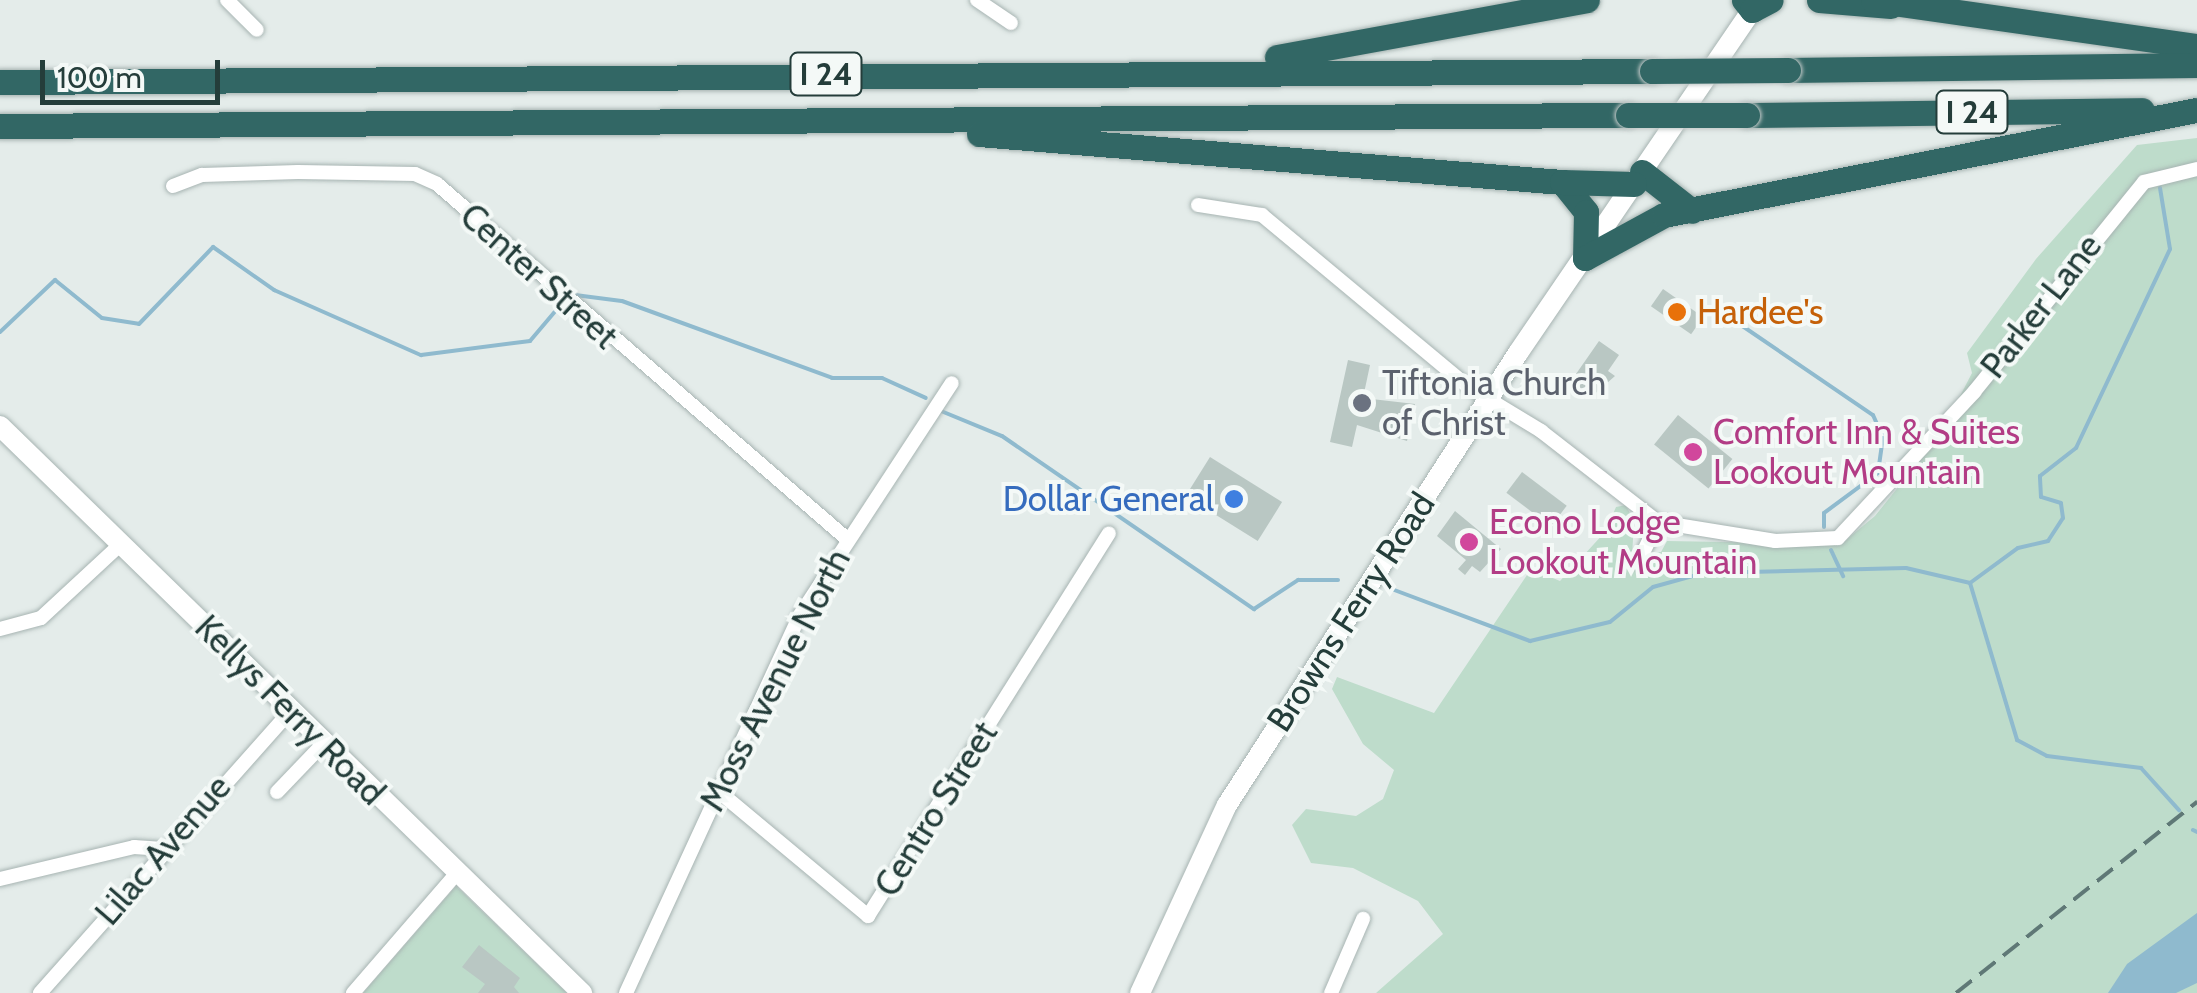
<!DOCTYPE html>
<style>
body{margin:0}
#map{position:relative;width:2197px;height:993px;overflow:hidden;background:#e4ecea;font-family:Cabin,sans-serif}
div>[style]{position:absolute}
.green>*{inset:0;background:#bedccb}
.water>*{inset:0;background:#8fbace}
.stream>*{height:4px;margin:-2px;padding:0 2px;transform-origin:2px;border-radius:2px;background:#8fbace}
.building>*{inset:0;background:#b9c7c3;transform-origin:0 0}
.roads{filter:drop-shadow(0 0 2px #a7b4b2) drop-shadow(0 0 2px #a7b4b2)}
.street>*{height:14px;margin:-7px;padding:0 7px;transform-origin:7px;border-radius:7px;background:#fff}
.secondary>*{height:20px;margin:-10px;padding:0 10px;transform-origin:10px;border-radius:10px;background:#fff}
.highway>*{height:25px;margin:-12.5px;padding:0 12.5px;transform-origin:12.5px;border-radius:12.5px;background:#326765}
.rail>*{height:4px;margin-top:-2px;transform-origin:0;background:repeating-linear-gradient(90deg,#5f7876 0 20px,transparent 0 30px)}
.bridges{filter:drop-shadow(0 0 2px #c2c9c8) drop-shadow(0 0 2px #c2c9c8)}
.highway-bridge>*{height:25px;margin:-12.5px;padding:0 12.5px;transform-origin:12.5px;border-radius:12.5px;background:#326765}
.dots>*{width:28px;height:28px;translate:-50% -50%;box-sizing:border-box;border:5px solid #f4f9f7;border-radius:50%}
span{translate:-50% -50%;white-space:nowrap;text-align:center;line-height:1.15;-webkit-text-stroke:8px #f4f9f7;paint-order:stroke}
.shield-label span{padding:2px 8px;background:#f4f9f7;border:2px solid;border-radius:8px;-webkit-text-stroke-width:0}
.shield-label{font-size:32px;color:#243d3a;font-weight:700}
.street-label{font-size:35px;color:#243d3a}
.food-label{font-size:35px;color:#c56008}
.left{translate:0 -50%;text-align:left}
.worship-label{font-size:35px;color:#5b616d}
.hotel-label{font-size:35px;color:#b23c85}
.shop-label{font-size:35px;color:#366cbe}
.right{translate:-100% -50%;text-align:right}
.scale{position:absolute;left:40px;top:60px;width:180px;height:45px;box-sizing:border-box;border:5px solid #243d3a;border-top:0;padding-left:12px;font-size:30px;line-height:35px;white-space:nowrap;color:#243d3a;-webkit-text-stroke:8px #f4f9f7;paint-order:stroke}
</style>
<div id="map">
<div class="green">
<div style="clip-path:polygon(2197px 138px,2197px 993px,1376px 993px,1443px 934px,1418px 901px,1353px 868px,1311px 863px,1292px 825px,1306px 809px,1356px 816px,1383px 799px,1394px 770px,1363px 744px,1332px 689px,1337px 677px,1434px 713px,1531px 569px,1560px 581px,1605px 532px,1616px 507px,1626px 505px,1634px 522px,1632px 556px,1661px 552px,1667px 541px,1841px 544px,1875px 516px,1940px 435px,1972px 373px,1967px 353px,2036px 259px,2137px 145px)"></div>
<div style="clip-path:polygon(456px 886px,567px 993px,363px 993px)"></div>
</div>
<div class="water">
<div style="clip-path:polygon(2197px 913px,2197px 983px,2176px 993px,2108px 993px,2127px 964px)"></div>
</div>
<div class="stream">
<div style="left:575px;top:295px;width:47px;rotate:7.3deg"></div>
<div style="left:622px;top:301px;width:224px;rotate:20.1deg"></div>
<div style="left:832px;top:378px;width:50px"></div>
<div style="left:882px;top:378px;width:48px;rotate:24.4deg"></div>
<div style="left:1735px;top:321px;width:167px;rotate:34.3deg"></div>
<div style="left:1873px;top:415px;width:24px;rotate:66deg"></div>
<div style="left:1883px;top:437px;width:36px;rotate:98deg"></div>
<div style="left:1878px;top:473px;width:67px;rotate:143.5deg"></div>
<div style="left:1824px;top:513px;width:14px;rotate:90deg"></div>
<div style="left:0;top:332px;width:76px;rotate:-43.4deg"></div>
<div style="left:55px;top:280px;width:60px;rotate:39deg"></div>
<div style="left:102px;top:318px;width:37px;rotate:9deg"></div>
<div style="left:139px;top:324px;width:107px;rotate:-46.1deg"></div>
<div style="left:213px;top:247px;width:75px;rotate:35.2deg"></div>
<div style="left:274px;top:290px;width:161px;rotate:23.9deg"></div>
<div style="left:421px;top:355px;width:110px;rotate:-7.3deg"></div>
<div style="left:530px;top:341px;width:42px;rotate:-49.8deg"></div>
<div style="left:941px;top:411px;width:66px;rotate:22.3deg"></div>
<div style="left:1002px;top:436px;width:306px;rotate:34.5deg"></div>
<div style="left:1254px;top:609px;width:53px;rotate:-33.4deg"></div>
<div style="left:1298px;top:580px;width:40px"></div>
<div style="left:1831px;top:550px;width:29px;rotate:65deg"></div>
<div style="left:1970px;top:583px;width:164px;rotate:73.3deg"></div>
<div style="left:2017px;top:740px;width:34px;rotate:28deg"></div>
<div style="left:2047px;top:756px;width:95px;rotate:7.3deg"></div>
<div style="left:2141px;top:768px;width:57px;rotate:47.9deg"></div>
<div style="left:1389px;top:588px;width:151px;rotate:20.6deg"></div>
<div style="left:1530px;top:641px;width:82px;rotate:-13.4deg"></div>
<div style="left:1610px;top:622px;width:55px;rotate:-39.1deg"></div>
<div style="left:1653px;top:587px;width:53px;rotate:-15.4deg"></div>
<div style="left:1704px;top:573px;width:202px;rotate:-1.4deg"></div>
<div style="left:1906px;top:568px;width:66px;rotate:13.2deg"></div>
<div style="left:1970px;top:583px;width:59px;rotate:-36.1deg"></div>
<div style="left:2018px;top:548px;width:31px;rotate:-13deg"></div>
<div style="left:2048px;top:541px;width:27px;rotate:-57deg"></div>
<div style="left:2063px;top:518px;width:15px;rotate:-98deg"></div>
<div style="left:2061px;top:503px;width:21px;rotate:-163deg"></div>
<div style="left:2041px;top:497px;width:21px;rotate:-93deg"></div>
<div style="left:2040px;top:476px;width:46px;rotate:-37.9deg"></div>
<div style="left:2076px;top:448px;width:220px;rotate:-64.7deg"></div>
<div style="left:2170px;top:249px;width:62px;rotate:-99.3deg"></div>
<div style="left:2193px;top:830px;width:4px;rotate:27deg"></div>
</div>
<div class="building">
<div style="left:1663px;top:289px;width:49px;height:21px;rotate:35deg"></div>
<div style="clip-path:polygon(1599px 341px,1619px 355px,1608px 371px,1615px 376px,1590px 398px,1569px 384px)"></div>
<div style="clip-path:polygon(1348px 360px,1370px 365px,1363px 398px,1415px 404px,1407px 441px,1357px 425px,1352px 447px,1330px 442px)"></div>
<div style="left:1678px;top:415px;width:70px;height:38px;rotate:39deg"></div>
<div style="left:1210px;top:457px;width:85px;height:46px;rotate:32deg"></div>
<div style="left:1522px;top:472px;width:56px;height:26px;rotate:37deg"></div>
<div style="clip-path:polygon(1455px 511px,1501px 549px,1480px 572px,1472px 566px,1465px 575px,1458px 569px,1466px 560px,1437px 536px)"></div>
<div style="clip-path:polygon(479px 945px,520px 978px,514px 987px,519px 993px,478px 993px,485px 984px,462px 967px)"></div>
</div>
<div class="roads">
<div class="street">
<div style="left:227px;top:0;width:42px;rotate:45deg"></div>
<div style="left:977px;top:0;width:41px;rotate:34.1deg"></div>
<div style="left:173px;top:186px;width:31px;rotate:-21deg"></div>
<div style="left:202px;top:175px;width:96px;rotate:-1.8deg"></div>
<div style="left:298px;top:172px;width:117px;rotate:1deg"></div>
<div style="left:415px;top:174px;width:24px;rotate:24deg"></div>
<div style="left:437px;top:184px;width:542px;rotate:40.89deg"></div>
<div style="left:1198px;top:205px;width:65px;rotate:8.9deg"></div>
<div style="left:1262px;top:215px;width:267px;rotate:39.8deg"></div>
<div style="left:1467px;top:386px;width:87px;rotate:31.3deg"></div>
<div style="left:1541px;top:431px;width:148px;rotate:37.9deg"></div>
<div style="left:1658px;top:522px;width:119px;rotate:9.2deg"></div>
<div style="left:1775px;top:541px;width:63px;rotate:-2.7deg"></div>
<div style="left:1838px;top:538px;width:200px;rotate:-47deg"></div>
<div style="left:1974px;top:392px;width:270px;rotate:-51deg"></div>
<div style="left:2144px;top:182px;width:55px;rotate:-13.8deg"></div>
<div style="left:1638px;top:563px;width:46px;rotate:-64deg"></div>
<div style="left:0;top:629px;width:42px;rotate:-15deg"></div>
<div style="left:41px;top:618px;width:109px;rotate:-42.8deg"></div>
<div style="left:717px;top:790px;width:197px;rotate:39.8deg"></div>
<div style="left:868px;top:916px;width:452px;rotate:-57.8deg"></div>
<div style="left:277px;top:792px;width:68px;rotate:-46.2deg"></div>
<div style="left:0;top:879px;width:138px;rotate:-13.4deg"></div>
<div style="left:134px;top:847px;width:29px;rotate:4deg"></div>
<div style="left:40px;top:993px;width:378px;rotate:-48.4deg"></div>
<div style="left:353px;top:993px;width:157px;rotate:-49.1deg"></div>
<div style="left:626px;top:993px;width:416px;rotate:-65.3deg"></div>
<div style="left:800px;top:615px;width:277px;rotate:-56.8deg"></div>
<div style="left:1331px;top:993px;width:81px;rotate:-66.6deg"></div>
</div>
<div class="secondary">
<div style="left:0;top:426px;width:813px;rotate:44.25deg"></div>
<div style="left:1140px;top:993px;width:207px;rotate:-65.2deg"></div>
<div style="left:1227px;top:805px;width:538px;rotate:-57.23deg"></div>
<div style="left:1518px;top:353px;width:427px;rotate:-55.7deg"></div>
</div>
<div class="highway">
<div style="left:1744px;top:0;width:13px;rotate:51deg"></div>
<div style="left:1752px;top:10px;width:21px;rotate:-28deg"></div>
<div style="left:1819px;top:0;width:72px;rotate:4.8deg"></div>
<div style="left:1873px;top:0;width:327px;rotate:8.1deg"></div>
<div style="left:1277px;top:57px;width:315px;rotate:-10.4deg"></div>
<div style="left:1788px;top:70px;width:409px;rotate:-0.7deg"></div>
<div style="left:0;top:82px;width:1652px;rotate:-0.38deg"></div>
<div style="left:1747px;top:115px;width:395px;rotate:-0.7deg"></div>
<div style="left:0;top:126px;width:1628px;rotate:-0.39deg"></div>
<div style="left:979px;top:134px;width:585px;rotate:4.71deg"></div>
<div style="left:1562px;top:182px;width:38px;rotate:51deg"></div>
<div style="left:1586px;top:212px;width:46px;rotate:91.2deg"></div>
<div style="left:1642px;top:172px;width:63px;rotate:38deg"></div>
<div style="left:1562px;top:182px;width:72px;rotate:1.6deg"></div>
<div style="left:1585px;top:258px;width:90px;rotate:-28.6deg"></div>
<div style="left:1664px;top:215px;width:542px;rotate:-11.16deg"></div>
</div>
</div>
<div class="rail">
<div style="left:1956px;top:993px;width:308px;rotate:-38.4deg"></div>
</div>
<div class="bridges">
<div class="highway-bridge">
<div style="left:1652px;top:71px;width:136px;rotate:-0.4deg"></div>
<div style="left:1628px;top:115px;width:119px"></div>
</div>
</div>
<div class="dots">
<div style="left:1677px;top:312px;background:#e8710a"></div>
<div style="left:1362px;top:403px;background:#6b7280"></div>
<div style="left:1693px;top:452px;background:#d1479c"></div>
<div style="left:1234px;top:499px;background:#3f7fe0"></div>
<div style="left:1469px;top:542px;background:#d1479c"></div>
</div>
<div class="shield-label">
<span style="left:826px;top:74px">I 24</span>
<span style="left:1972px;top:112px">I 24</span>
</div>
<div class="street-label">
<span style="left:539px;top:276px;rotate:42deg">Center Street</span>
<span style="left:2041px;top:306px;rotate:-52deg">Parker Lane</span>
<span style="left:1351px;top:612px;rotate:-57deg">Browns Ferry Road</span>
<span style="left:775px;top:680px;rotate:-63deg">Moss Avenue North</span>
<span style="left:290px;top:710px;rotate:45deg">Kellys Ferry Road</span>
<span style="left:936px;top:809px;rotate:-58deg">Centro Street</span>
<span style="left:163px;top:850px;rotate:-49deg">Lilac Avenue</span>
</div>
<div class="food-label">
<span class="left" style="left:1697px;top:312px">Hardee's</span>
</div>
<div class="worship-label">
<span class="left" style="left:1382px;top:403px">Tiftonia Church<br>of Christ</span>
</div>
<div class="hotel-label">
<span class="left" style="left:1713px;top:452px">Comfort Inn &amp; Suites<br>Lookout Mountain</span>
<span class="left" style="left:1489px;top:542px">Econo Lodge<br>Lookout Mountain</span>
</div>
<div class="shop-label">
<span class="right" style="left:1214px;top:499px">Dollar General</span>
</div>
<div class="scale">100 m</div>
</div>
